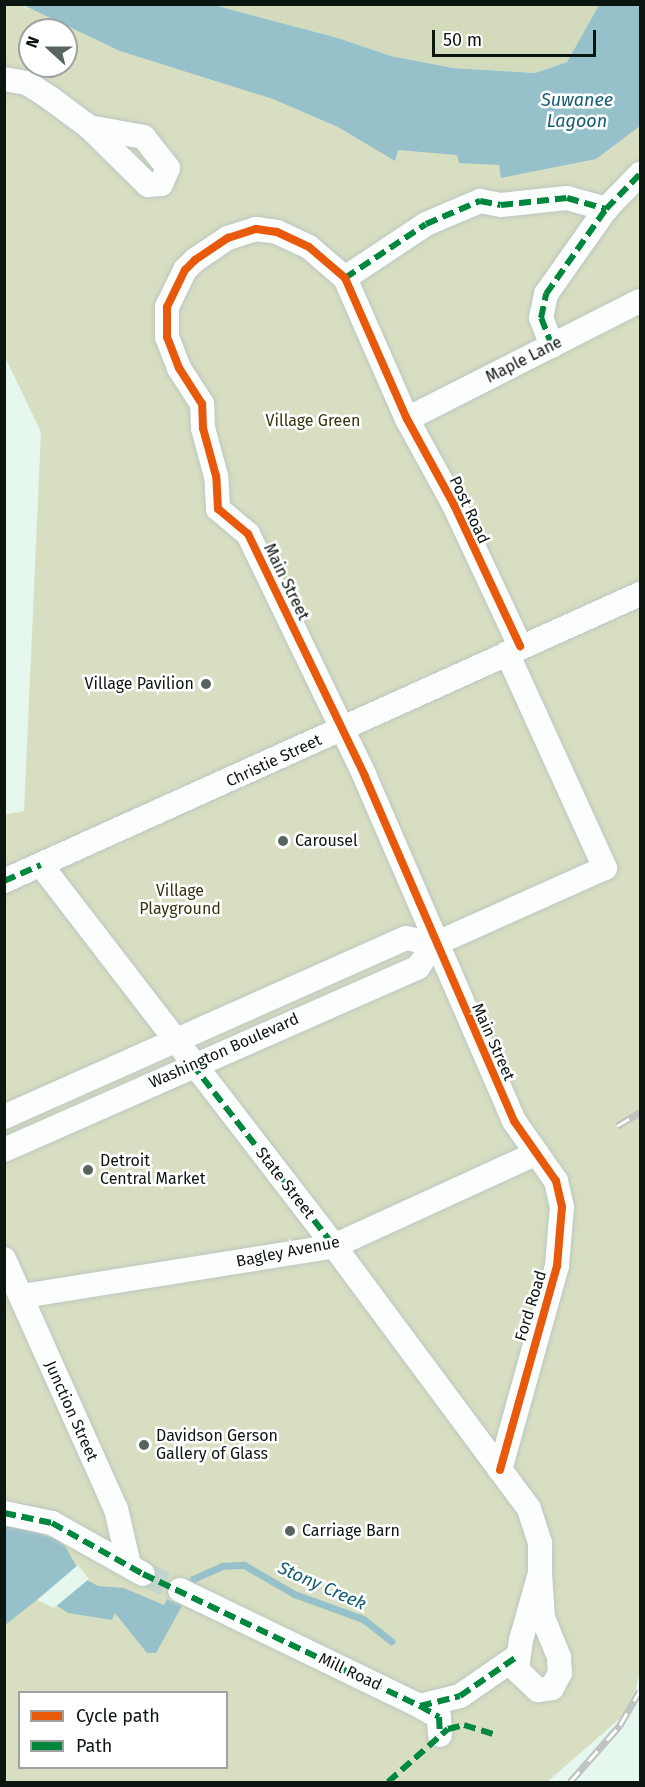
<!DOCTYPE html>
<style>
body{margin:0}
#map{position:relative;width:645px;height:1787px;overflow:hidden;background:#e6f7ee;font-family:"Fira Sans",sans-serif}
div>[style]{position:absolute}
.green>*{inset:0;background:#d8dec1}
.forest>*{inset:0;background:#d4dabc}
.water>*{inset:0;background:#96c0ca}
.pier>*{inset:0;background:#e6f7ee}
.stream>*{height:7px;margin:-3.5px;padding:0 3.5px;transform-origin:3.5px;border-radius:3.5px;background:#96c0ca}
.street-tunnel>*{height:24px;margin-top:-12px;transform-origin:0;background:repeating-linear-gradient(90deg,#c5d5cd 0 24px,transparent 0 36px)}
.roads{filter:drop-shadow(0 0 2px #bbc8c1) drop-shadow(0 0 2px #bbc8c1)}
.street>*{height:24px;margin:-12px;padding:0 12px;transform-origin:12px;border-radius:12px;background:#fbfefc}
.rail>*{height:7px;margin-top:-3.5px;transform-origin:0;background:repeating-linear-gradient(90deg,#fff 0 14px,#bdc1bf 0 28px);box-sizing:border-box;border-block:2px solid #bdc1bf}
.quiet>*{height:6px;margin-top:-3px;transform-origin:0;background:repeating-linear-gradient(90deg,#00873e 0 12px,transparent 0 18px)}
.cycleway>*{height:8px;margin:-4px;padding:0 4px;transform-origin:4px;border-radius:4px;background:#e8590c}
.dots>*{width:16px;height:16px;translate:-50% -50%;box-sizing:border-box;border:3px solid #fff;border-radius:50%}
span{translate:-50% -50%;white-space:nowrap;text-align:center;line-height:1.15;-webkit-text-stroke:5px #fff;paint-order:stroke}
.street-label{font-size:16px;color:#0c1611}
.park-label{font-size:16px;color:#37340e}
.poi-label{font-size:16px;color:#0c1611}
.right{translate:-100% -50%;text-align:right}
.left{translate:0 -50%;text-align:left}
.water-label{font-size:18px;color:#135d70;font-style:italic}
.frame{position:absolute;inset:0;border:6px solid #0c1611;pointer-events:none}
.legend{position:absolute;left:18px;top:1691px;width:210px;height:78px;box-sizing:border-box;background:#fff;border:2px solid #9ea2a0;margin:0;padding:8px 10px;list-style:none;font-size:18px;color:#0c1611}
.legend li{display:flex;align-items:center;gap:12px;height:30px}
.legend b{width:30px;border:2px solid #9ea2a0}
.north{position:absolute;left:18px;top:18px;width:60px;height:60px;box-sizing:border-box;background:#fff;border:2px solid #9ea2a0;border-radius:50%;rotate:291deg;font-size:16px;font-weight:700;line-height:24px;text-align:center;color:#0c1611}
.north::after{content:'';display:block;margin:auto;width:21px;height:27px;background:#58655e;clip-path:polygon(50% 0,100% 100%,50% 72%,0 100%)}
.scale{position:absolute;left:432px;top:30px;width:164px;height:27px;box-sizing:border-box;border:3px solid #0c1611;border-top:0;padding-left:8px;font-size:18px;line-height:21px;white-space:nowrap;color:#0c1611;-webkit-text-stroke:4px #fff;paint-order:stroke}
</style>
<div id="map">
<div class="green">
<div style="clip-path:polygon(evenodd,5px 5px,19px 5px,500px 165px,640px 76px,640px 1669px,632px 1708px,547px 1782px,5px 1782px,4px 815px,24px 811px,41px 432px,5px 357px,5px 5px,30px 30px,66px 30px,66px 66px,30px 66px,30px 30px,5px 5px,20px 1692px,226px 1692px,226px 1768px,20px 1768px,20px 1692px)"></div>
</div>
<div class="forest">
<div style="clip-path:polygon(214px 5px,599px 5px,567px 62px,535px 73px,453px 68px,391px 56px,338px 38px)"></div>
</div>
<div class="water">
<div style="clip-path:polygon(23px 5px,214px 5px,338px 38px,391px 56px,453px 68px,535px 73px,567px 62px,599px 5px,640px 5px,640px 126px,596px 159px,501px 178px,499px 165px,459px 163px,457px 155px,398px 150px,395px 161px,338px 127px,273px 99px,120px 51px)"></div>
<div style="clip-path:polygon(9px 1524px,56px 1539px,65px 1546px,83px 1578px,98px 1586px,124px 1588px,164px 1605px,167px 1599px,182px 1606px,156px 1653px,147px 1653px,115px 1613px,112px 1620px,68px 1613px,42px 1596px,5px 1625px,4px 1526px)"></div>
</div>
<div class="pier">
<div style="clip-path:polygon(78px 1565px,89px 1579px,54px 1608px,37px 1600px)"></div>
</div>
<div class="stream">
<div style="left:188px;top:1590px;width:12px;rotate:-66deg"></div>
<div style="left:193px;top:1579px;width:32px;rotate:-24deg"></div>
<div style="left:222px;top:1566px;width:22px;rotate:-3deg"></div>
<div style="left:244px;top:1565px;width:58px;rotate:30.1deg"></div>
<div style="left:294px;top:1594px;width:73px;rotate:19.9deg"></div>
<div style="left:363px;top:1619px;width:36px;rotate:38deg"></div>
</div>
<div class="street-tunnel">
<div style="left:143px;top:1574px;width:40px;rotate:23.4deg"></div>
</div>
<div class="roads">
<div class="street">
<div style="left:4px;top:79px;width:23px;rotate:10deg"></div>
<div style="left:27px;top:83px;width:27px;rotate:33deg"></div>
<div style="left:50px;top:98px;width:49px;rotate:36.6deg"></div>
<div style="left:89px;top:127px;width:83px;rotate:44.5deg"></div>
<div style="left:148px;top:185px;width:13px;rotate:-4deg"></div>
<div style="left:161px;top:184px;width:17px;rotate:-66deg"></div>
<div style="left:168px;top:168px;width:39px;rotate:-128deg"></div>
<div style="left:144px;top:137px;width:56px;rotate:-169.7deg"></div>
<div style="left:345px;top:278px;width:97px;rotate:-33.7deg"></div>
<div style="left:426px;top:224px;width:59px;rotate:-23.1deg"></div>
<div style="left:480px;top:201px;width:21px;rotate:11deg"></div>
<div style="left:501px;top:205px;width:66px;rotate:-6.1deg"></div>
<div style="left:567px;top:198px;width:41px;rotate:15.8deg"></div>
<div style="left:552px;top:346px;width:30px;rotate:-111deg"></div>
<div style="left:541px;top:318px;width:25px;rotate:-78deg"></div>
<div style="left:546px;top:294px;width:104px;rotate:-54.8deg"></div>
<div style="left:606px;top:209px;width:49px;rotate:-45.8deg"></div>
<div style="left:407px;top:419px;width:261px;rotate:-26.9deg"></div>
<div style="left:41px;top:865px;width:481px;rotate:52.4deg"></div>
<div style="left:334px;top:1246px;width:327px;rotate:53.4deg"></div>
<div style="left:529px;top:1509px;width:36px;rotate:72deg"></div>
<div style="left:540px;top:1543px;width:30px;rotate:90deg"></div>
<div style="left:540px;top:1573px;width:70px;rotate:105.8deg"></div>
<div style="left:521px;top:1640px;width:30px;rotate:98deg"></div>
<div style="left:517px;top:1670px;width:29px;rotate:44deg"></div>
<div style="left:538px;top:1690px;width:14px;rotate:-8deg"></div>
<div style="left:552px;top:1688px;width:17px;rotate:-62deg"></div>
<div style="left:560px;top:1673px;width:16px;rotate:-94deg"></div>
<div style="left:559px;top:1657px;width:42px;rotate:-112.3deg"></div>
<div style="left:543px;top:1618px;width:45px;rotate:-93.8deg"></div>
<div style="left:4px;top:881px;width:698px;rotate:-24.29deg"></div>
<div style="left:4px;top:1117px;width:440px;rotate:-24deg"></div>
<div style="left:406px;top:938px;width:30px;rotate:12deg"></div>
<div style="left:4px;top:1150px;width:453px;rotate:-23.8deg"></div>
<div style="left:418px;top:967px;width:29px;rotate:-54deg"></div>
<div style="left:435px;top:944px;width:186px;rotate:-24.1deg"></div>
<div style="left:605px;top:868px;width:236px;rotate:-114.5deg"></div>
<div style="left:4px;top:1259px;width:274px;rotate:65.9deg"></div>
<div style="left:116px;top:1509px;width:57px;rotate:76.9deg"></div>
<div style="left:23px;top:1296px;width:315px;rotate:-9.1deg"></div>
<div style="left:334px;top:1246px;width:223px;rotate:-24.6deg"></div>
<div style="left:500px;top:1470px;width:212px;rotate:-74.4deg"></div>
<div style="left:557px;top:1266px;width:59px;rotate:-85.2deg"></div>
<div style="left:562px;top:1207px;width:27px;rotate:-103deg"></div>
<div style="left:556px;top:1181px;width:73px;rotate:-125deg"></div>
<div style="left:514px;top:1121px;width:376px;rotate:-113.4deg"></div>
<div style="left:365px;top:776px;width:269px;rotate:-115.8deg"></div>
<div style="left:248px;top:534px;width:39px;rotate:-140deg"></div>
<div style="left:218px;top:509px;width:33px;rotate:-93deg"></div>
<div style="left:216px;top:476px;width:50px;rotate:-105.2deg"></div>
<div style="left:203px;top:428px;width:24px;rotate:-92deg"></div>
<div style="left:202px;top:404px;width:43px;rotate:-122.6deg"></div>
<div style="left:179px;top:368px;width:33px;rotate:-111deg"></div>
<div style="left:167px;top:337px;width:30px;rotate:-90deg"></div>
<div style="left:167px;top:307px;width:41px;rotate:-64.1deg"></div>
<div style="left:185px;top:270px;width:14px;rotate:-45deg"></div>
<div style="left:195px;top:260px;width:40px;rotate:-34deg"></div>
<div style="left:228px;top:238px;width:29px;rotate:-18deg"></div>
<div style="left:256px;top:229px;width:21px;rotate:8deg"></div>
<div style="left:277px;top:232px;width:35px;rotate:25deg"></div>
<div style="left:309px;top:247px;width:48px;rotate:40.7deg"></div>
<div style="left:345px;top:278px;width:154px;rotate:66.3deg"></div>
<div style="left:407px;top:419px;width:98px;rotate:61.3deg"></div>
<div style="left:454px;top:505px;width:156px;rotate:64.9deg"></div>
<div style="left:4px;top:1513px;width:49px;rotate:11.8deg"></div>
<div style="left:52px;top:1523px;width:104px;rotate:29.3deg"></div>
<div style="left:180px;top:1590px;width:267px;rotate:25.8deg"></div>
<div style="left:420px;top:1706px;width:41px;rotate:-14deg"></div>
<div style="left:460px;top:1696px;width:70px;rotate:-34.6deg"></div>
<div style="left:420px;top:1706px;width:22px;rotate:30deg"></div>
<div style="left:439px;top:1717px;width:18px;rotate:87deg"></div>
</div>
</div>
<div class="rail">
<div style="left:617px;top:1126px;width:27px;rotate:-31deg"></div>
<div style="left:570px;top:1782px;width:76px;rotate:-48.7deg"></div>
<div style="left:620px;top:1725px;width:39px;rotate:-60deg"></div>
</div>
<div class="quiet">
<div style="left:345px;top:278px;width:97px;rotate:-33.7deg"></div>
<div style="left:426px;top:224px;width:59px;rotate:-23.1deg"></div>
<div style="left:480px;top:201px;width:21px;rotate:11deg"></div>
<div style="left:501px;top:205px;width:66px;rotate:-6.1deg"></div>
<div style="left:567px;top:198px;width:41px;rotate:15.8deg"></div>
<div style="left:552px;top:346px;width:30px;rotate:-111deg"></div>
<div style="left:541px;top:318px;width:25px;rotate:-78deg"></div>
<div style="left:546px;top:294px;width:104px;rotate:-54.8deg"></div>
<div style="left:606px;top:209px;width:49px;rotate:-45.8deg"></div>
<div style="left:4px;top:881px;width:40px;rotate:-23.4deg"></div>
<div style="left:192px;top:1064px;width:231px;rotate:52deg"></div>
<div style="left:4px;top:1513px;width:49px;rotate:11.8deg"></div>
<div style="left:52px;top:1523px;width:104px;rotate:29.3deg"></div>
<div style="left:143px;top:1574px;width:307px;rotate:25.5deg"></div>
<div style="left:420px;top:1706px;width:41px;rotate:-14deg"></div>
<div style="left:460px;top:1696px;width:70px;rotate:-34.6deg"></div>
<div style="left:420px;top:1706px;width:22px;rotate:30deg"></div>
<div style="left:439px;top:1717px;width:18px;rotate:87deg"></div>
<div style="left:388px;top:1782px;width:80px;rotate:-41.5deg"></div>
<div style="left:448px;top:1729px;width:16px;rotate:-14deg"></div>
<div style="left:464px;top:1725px;width:30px;rotate:17deg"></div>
</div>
<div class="cycleway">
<div style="left:500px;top:1470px;width:212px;rotate:-74.4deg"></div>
<div style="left:557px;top:1266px;width:59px;rotate:-85.2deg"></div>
<div style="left:562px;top:1207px;width:27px;rotate:-103deg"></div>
<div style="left:556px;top:1181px;width:73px;rotate:-125deg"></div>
<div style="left:514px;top:1121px;width:376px;rotate:-113.4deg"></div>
<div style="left:365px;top:776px;width:269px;rotate:-115.8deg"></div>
<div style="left:248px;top:534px;width:39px;rotate:-140deg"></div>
<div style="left:218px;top:509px;width:33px;rotate:-93deg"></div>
<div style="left:216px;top:476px;width:50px;rotate:-105.2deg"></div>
<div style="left:203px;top:428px;width:24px;rotate:-92deg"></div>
<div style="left:202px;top:404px;width:43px;rotate:-122.6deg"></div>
<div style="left:179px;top:368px;width:33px;rotate:-111deg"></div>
<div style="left:167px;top:337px;width:30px;rotate:-90deg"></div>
<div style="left:167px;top:307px;width:41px;rotate:-64.1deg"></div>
<div style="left:185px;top:270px;width:14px;rotate:-45deg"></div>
<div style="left:195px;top:260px;width:40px;rotate:-34deg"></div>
<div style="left:228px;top:238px;width:29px;rotate:-18deg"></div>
<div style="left:256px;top:229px;width:21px;rotate:8deg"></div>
<div style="left:277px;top:232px;width:35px;rotate:25deg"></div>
<div style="left:309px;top:247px;width:48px;rotate:40.7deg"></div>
<div style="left:345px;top:278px;width:154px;rotate:66.3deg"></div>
<div style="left:407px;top:419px;width:98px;rotate:61.3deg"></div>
<div style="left:454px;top:505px;width:156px;rotate:64.9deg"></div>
</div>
<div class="dots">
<div style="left:206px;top:684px;background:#58655e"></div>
<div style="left:283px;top:841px;background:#58655e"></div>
<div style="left:88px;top:1170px;background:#58655e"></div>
<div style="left:144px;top:1445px;background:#58655e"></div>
<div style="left:290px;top:1531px;background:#58655e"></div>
</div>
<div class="street-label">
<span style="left:524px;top:360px;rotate:-27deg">Maple Lane</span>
<span style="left:469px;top:510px;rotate:65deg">Post Road</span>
<span style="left:286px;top:582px;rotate:64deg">Main Street</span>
<span style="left:274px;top:761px;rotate:-25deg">Christie Street</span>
<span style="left:493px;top:1042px;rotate:66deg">Main Street</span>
<span style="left:224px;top:1051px;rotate:-24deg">Washington Boulevard</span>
<span style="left:285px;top:1183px;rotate:52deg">State Street</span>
<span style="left:288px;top:1252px;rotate:-11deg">Bagley Avenue</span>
<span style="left:531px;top:1306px;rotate:-73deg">Ford Road</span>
<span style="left:71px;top:1411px;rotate:66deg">Junction Street</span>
<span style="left:350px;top:1672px;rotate:25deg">Mill Road</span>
</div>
<div class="park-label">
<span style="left:313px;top:421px">Village Green</span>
<span style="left:180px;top:900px">Village<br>Playground</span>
</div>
<div class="poi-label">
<span class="right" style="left:194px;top:684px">Village Pavilion</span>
<span class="left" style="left:295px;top:841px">Carousel</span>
<span class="left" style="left:100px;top:1170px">Detroit<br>Central Market</span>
<span class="left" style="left:156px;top:1445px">Davidson Gerson<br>Gallery of Glass</span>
<span class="left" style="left:302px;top:1531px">Carriage Barn</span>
</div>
<div class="water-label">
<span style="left:577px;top:111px">Suwanee<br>Lagoon</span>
<span style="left:322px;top:1586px;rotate:24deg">Stony Creek</span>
</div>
<div class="frame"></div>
<ul class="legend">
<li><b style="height:8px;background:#e8590c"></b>Cycle path</li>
<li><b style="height:8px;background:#00873e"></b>Path</li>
</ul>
<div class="north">N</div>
<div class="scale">50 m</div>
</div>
